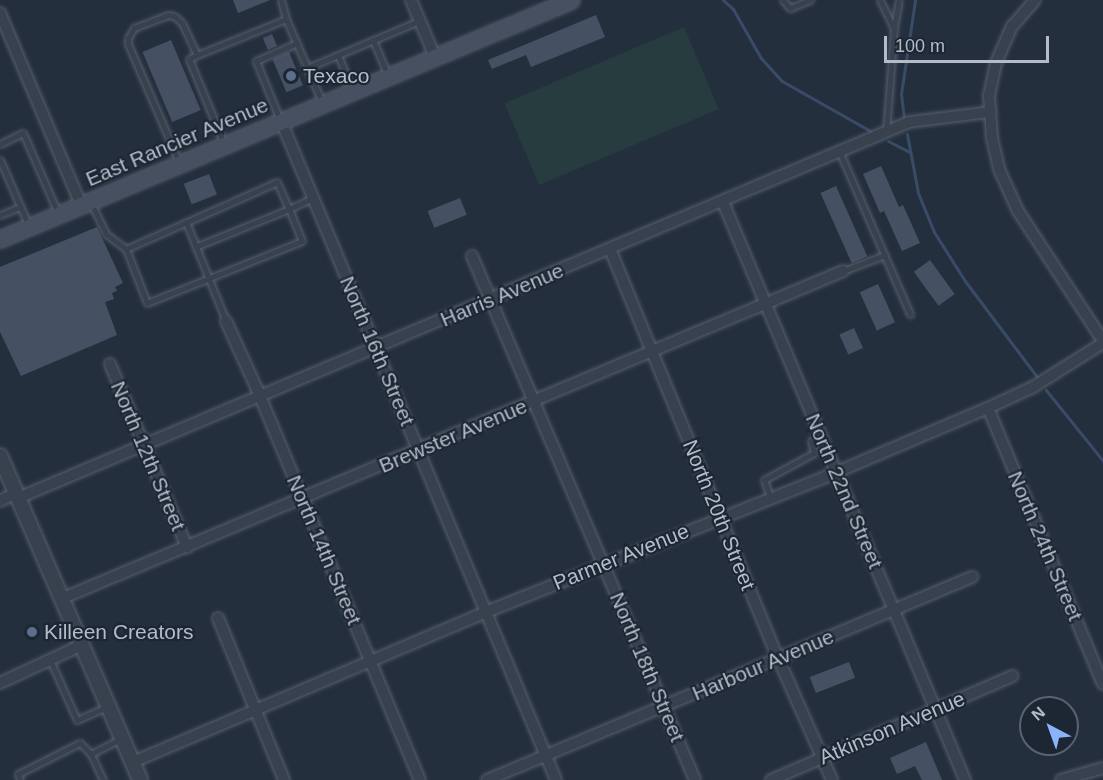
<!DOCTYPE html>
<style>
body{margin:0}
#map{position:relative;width:1103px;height:780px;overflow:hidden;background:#242f3e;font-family:Helvetica,sans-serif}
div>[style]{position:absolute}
.green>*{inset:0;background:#263c3f;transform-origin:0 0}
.stream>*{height:3px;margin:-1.5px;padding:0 1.5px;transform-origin:1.5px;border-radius:1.5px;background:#394c67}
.building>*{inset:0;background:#455162;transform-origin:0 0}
.roads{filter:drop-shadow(0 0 2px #565f6c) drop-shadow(0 0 2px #565f6c)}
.service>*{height:5px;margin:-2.5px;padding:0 2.5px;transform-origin:2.5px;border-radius:2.5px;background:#38414e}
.minor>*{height:10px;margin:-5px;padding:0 5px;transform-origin:5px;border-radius:5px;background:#38414e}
.tertiary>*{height:14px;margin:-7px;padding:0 7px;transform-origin:7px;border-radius:7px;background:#38414e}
.secondary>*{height:15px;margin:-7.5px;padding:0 7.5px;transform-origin:7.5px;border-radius:7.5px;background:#465061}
.dots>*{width:16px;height:16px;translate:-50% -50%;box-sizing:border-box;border:3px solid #1d2633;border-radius:50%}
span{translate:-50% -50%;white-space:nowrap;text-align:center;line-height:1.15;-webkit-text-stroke:4.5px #1d2633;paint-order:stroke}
.poi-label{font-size:21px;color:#b4bcc9}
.left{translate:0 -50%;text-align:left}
.street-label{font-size:21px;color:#b4bcc9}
.north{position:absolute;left:1019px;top:696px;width:60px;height:60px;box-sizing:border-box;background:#1d2633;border:2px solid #59626f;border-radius:50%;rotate:319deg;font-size:16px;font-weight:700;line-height:24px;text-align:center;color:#b4bcc9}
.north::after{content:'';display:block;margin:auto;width:21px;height:27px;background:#8ab4f8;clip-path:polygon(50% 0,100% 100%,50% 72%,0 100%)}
.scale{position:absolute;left:884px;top:36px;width:165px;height:27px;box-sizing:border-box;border:3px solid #b4bcc9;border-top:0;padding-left:8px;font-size:18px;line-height:21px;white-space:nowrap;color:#b4bcc9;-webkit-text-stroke:4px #1d2633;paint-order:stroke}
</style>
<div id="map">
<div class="green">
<div style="left:684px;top:27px;width:89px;height:195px;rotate:67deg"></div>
</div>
<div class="stream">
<div style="left:723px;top:0;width:13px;rotate:42deg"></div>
<div style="left:733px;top:9px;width:56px;rotate:60.3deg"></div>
<div style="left:761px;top:58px;width:31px;rotate:48deg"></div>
<div style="left:782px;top:81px;width:103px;rotate:29.5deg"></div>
<div style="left:904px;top:118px;width:24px;rotate:-97deg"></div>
<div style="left:901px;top:94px;width:95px;rotate:-81.5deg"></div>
<div style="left:907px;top:134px;width:60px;rotate:79.4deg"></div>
<div style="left:918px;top:193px;width:42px;rotate:67.7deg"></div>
<div style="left:934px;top:232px;width:58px;rotate:57.7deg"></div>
<div style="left:965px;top:281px;width:120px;rotate:53.1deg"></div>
<div style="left:888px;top:141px;width:25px;rotate:27deg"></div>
<div style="left:1046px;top:390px;width:91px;rotate:51.2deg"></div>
</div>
<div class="building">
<div style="clip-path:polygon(233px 0,270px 0,238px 13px)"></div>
<div style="clip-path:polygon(596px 15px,605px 37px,531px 67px,526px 55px,492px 69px,488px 60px)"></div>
<div style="left:272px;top:34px;width:13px;height:10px;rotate:67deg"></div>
<div style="left:171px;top:40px;width:76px;height:31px;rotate:67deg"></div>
<div style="left:289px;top:52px;width:36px;height:18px;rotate:67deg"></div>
<div style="clip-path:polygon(881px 166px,899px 207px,903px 205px,920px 243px,902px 251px,884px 211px,880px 213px,863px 174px)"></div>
<div style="left:209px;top:174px;width:22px;height:27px;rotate:69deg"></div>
<div style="left:836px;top:186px;width:77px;height:17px;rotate:66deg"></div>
<div style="left:460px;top:198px;width:18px;height:35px;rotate:68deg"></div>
<div style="clip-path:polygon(97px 227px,123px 283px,115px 287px,117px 291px,112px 293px,114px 299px,105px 302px,117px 335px,21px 376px,0 332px,0 267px)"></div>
<div style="left:930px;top:260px;width:42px;height:20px;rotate:54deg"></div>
<div style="left:878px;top:284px;width:42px;height:20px;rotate:66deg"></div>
<div style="left:854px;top:328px;width:22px;height:16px;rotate:66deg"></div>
<div style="left:849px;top:662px;width:17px;height:42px;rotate:69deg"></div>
<div style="clip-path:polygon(926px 742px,942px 780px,922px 780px,915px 766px,897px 774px,890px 758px)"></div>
</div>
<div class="roads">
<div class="service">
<div style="left:281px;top:0;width:20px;rotate:75deg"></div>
<div style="left:783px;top:0;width:11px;rotate:49deg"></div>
<div style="left:790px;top:8px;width:22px;rotate:-22deg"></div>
<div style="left:880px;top:0;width:32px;rotate:64deg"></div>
<div style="left:894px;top:29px;width:104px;rotate:94.4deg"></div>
<div style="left:894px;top:28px;width:28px;rotate:-80deg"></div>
<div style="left:373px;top:40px;width:38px;rotate:67deg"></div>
<div style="left:197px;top:55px;width:9px;rotate:153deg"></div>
<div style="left:189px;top:59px;width:92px;rotate:67.6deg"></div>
<div style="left:338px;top:55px;width:38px;rotate:68deg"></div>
<div style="left:307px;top:68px;width:121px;rotate:-22.8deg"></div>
<div style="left:280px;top:120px;width:64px;rotate:-112.1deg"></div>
<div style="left:256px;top:61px;width:45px;rotate:-23.7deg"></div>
<div style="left:0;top:144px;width:25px;rotate:-26deg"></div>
<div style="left:23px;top:133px;width:87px;rotate:66.4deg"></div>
<div style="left:840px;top:153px;width:176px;rotate:66.5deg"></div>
<div style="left:0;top:160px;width:70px;rotate:66.4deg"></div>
<div style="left:179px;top:162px;width:129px;rotate:-113.4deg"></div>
<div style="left:128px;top:44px;width:6px;rotate:-90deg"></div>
<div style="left:128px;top:38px;width:12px;rotate:-59deg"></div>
<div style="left:134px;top:28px;width:36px;rotate:-21deg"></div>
<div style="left:168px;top:15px;width:6px;rotate:9deg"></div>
<div style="left:174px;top:16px;width:11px;rotate:41deg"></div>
<div style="left:182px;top:23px;width:35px;rotate:65deg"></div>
<div style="left:197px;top:55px;width:96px;rotate:-22deg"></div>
<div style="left:286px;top:19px;width:90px;rotate:66.6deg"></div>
<div style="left:91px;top:203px;width:34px;rotate:64deg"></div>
<div style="left:106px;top:234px;width:25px;rotate:37deg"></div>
<div style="left:126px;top:249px;width:165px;rotate:-23.9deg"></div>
<div style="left:277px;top:182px;width:30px;rotate:66deg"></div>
<div style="left:289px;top:209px;width:26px;rotate:-25deg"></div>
<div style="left:0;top:215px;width:22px;rotate:-22deg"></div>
<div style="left:186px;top:222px;width:107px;rotate:68deg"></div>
<div style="left:126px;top:249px;width:58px;rotate:68.7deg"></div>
<div style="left:147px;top:303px;width:167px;rotate:-21.8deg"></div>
<div style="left:302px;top:241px;width:35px;rotate:-112deg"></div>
<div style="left:289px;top:209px;width:101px;rotate:158deg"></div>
<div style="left:843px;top:271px;width:45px;rotate:-20.9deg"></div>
<div style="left:770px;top:497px;width:18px;rotate:-109deg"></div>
<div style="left:764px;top:480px;width:57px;rotate:-28.4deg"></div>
<div style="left:814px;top:453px;width:12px;rotate:-104deg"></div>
<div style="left:811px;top:441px;width:11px;rotate:-34deg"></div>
<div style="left:50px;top:660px;width:66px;rotate:65.8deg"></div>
<div style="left:77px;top:720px;width:32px;rotate:-24deg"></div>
<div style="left:20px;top:780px;width:6px;rotate:-108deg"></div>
<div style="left:18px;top:774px;width:69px;rotate:-26.6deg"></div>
<div style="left:80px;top:743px;width:16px;rotate:45deg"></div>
<div style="left:103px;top:780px;width:29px;rotate:-115deg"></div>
<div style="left:91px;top:754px;width:34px;rotate:-27deg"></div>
</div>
<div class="minor">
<div style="left:411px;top:0;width:62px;rotate:67.2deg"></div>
<div style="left:1035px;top:0;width:35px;rotate:131deg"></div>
<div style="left:1012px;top:26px;width:40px;rotate:113.4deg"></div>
<div style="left:996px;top:63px;width:33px;rotate:102deg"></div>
<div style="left:989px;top:95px;width:43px;rotate:86deg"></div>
<div style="left:992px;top:138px;width:32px;rotate:77deg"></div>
<div style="left:999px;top:169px;width:46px;rotate:65.7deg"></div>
<div style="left:1018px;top:211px;width:155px;rotate:56.8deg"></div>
<div style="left:0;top:13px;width:208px;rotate:67.1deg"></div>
<div style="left:281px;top:121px;width:714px;rotate:67.35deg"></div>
<div style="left:723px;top:202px;width:627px;rotate:67.28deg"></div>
<div style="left:610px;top:249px;width:442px;rotate:67.7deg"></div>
<div style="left:778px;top:658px;width:133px;rotate:66.1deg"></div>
<div style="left:472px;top:256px;width:569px;rotate:66.95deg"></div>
<div style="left:226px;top:321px;width:82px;rotate:65.6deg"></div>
<div style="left:260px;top:396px;width:416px;rotate:67.4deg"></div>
<div style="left:110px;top:364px;width:199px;rotate:67.2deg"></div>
<div style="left:988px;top:408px;width:299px;rotate:67.4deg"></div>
<div style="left:18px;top:498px;width:967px;rotate:-22.88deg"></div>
<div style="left:909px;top:122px;width:82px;rotate:-7deg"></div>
<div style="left:0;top:501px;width:18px;rotate:-27deg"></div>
<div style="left:63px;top:598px;width:846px;rotate:-22.74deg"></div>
<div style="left:218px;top:618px;width:175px;rotate:67.8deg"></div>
<div style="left:0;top:683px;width:90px;rotate:-24.9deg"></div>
<div style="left:133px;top:762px;width:384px;rotate:-23deg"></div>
<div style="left:486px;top:612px;width:378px;rotate:-21.7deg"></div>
<div style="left:837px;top:472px;width:164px;rotate:-23deg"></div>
<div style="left:988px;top:408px;width:50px;rotate:-25deg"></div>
<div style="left:1033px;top:387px;width:83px;rotate:-32.2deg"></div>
<div style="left:487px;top:780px;width:526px;rotate:-22.71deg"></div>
<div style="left:771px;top:780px;width:263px;rotate:-23.3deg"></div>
<div style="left:1061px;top:780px;width:44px;rotate:-15.9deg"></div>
</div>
<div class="tertiary">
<div style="left:0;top:456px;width:353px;rotate:66.6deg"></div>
</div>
<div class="secondary">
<div style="left:0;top:239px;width:619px;rotate:-22.71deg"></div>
</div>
</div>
<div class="dots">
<div style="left:291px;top:76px;background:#5c6f8a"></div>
<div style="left:32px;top:632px;background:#5c6f8a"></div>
</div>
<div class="poi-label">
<span class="left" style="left:303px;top:76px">Texaco</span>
<span class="left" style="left:44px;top:632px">Killeen Creators</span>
</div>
<div class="street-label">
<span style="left:177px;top:142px;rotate:-23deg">East Rancier Avenue</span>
<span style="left:502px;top:295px;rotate:-23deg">Harris Avenue</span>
<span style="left:377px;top:351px;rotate:67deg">North 16th Street</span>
<span style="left:453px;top:436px;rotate:-23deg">Brewster Avenue</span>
<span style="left:148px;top:456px;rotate:67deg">North 12th Street</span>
<span style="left:844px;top:491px;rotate:67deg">North 22nd Street</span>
<span style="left:719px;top:515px;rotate:68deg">North 20th Street</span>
<span style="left:1045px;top:546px;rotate:67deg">North 24th Street</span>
<span style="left:324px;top:550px;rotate:67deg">North 14th Street</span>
<span style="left:621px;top:557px;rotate:-22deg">Parmer Avenue</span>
<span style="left:763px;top:665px;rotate:-23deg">Harbour Avenue</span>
<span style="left:647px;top:667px;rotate:67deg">North 18th Street</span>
<span style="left:892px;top:728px;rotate:-23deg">Atkinson Avenue</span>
</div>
<div class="north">N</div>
<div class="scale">100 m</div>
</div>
